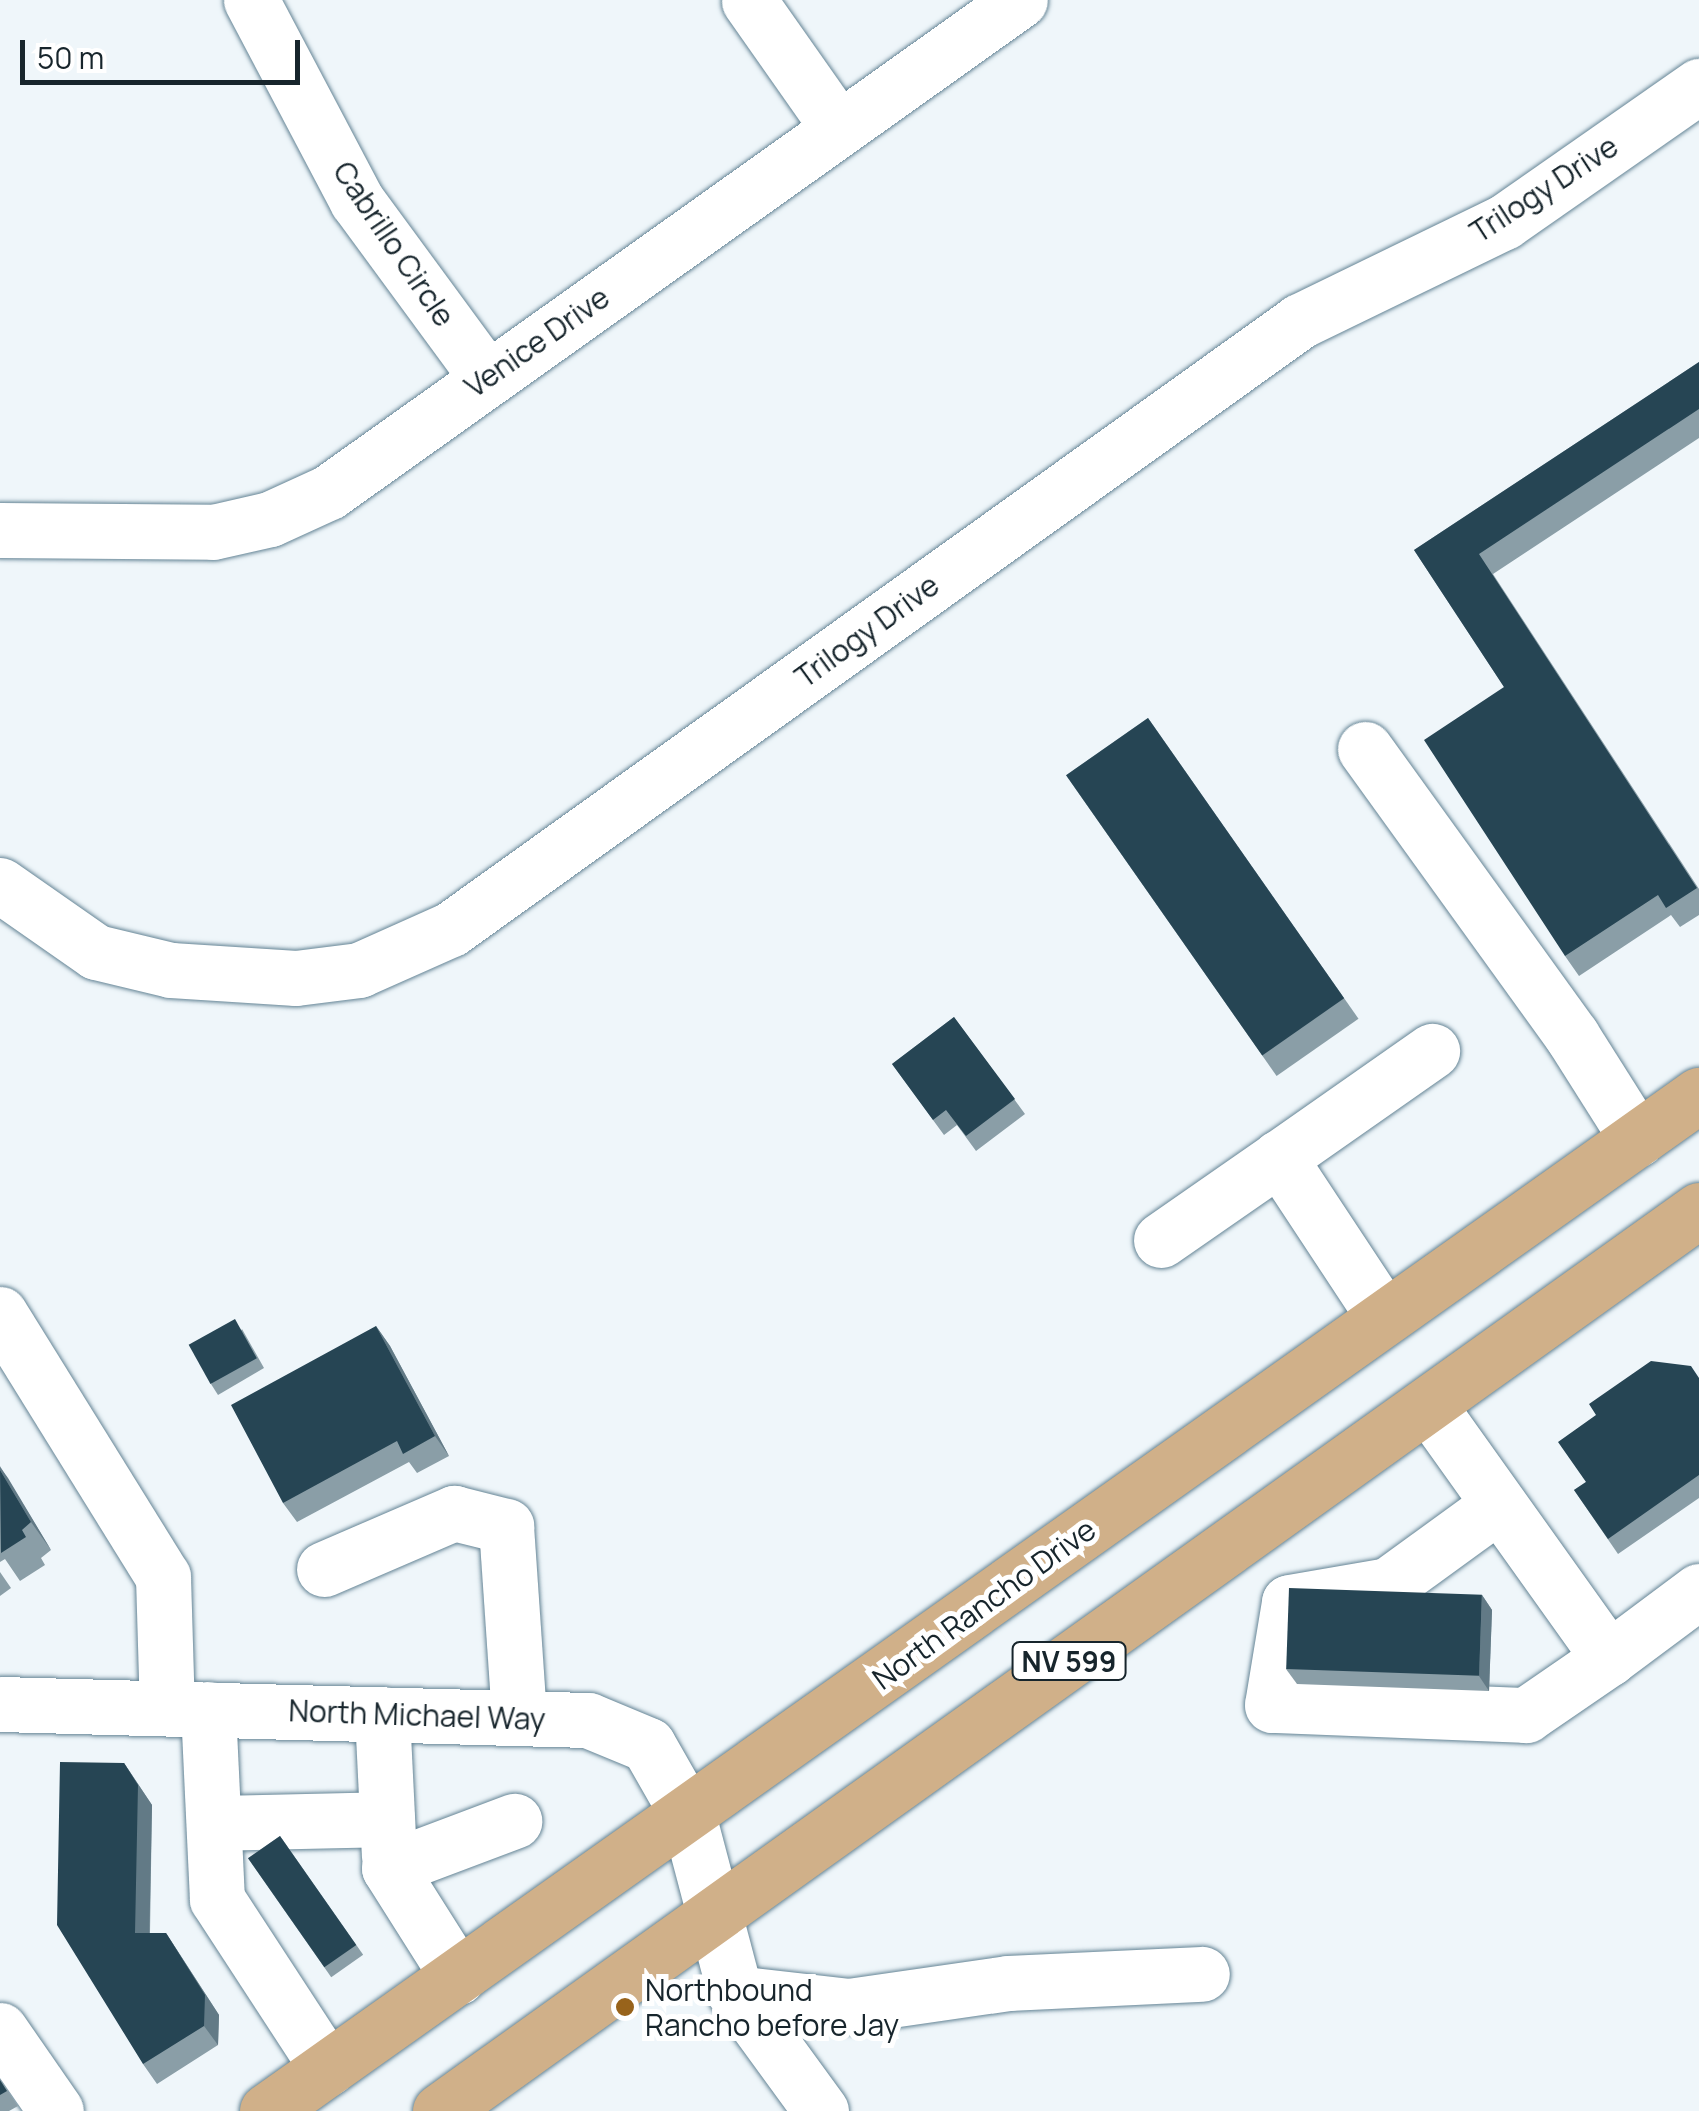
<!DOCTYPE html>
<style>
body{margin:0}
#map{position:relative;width:1699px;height:2111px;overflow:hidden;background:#eff6fa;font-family:Manrope,sans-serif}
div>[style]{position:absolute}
.roads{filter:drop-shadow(0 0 2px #648495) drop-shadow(0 0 2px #648495)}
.minor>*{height:55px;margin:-27.5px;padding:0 27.5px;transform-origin:27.5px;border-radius:27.5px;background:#fff}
.major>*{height:55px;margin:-27.5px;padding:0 27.5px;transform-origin:27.5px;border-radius:27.5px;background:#d0b089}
.wall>*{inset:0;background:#8a9ea7;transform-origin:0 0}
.shaded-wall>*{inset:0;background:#627a86}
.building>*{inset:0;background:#264554;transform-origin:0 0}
.dots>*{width:28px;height:28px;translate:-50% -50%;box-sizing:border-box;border:5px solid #fff;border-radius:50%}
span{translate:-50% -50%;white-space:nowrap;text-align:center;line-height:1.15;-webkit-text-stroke:10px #fff;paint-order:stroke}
.shield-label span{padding:2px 8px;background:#fff;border:2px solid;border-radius:8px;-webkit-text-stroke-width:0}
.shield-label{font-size:28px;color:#17252c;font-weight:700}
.street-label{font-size:30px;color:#17252c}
.poi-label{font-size:30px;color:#17252c}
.left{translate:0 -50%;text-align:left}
.scale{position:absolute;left:20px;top:40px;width:280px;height:45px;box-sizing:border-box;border:5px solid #17252c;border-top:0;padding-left:12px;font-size:30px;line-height:35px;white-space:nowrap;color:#17252c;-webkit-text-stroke:8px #fff;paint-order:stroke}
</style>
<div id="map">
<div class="roads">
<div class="minor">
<div style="left:251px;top:0;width:227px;rotate:62.2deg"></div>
<div style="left:357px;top:201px;width:220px;rotate:53.7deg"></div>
<div style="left:749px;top:1px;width:156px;rotate:54.9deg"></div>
<div style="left:0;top:530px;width:213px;rotate:0.5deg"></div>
<div style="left:213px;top:532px;width:58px;rotate:-12.8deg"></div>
<div style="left:270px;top:519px;width:65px;rotate:-24.6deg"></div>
<div style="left:329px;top:492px;width:848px;rotate:-35.45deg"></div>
<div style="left:1365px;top:749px;width:354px;rotate:54.2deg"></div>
<div style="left:1572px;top:1036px;width:122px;rotate:57.7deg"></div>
<div style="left:0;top:885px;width:117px;rotate:34.9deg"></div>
<div style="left:96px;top:952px;width:77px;rotate:13.5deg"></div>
<div style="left:171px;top:970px;width:125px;rotate:3.7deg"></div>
<div style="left:296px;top:978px;width:64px;rotate:-7.2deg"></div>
<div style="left:359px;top:970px;width:101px;rotate:-24deg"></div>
<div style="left:451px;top:929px;width:1044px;rotate:-35.61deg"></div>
<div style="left:1300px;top:321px;width:227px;rotate:-25.9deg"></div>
<div style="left:1504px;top:222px;width:238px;rotate:-34.9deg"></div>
<div style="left:1161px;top:1240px;width:144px;rotate:-34.8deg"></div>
<div style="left:0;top:1314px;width:309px;rotate:58.2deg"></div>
<div style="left:163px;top:1577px;width:131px;rotate:88.3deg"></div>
<div style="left:1384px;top:1317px;width:191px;rotate:-123.4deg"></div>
<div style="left:1279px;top:1158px;width:187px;rotate:-35deg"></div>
<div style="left:1429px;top:1406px;width:310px;rotate:54.5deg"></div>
<div style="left:1609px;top:1658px;width:101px;rotate:145.5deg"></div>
<div style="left:1526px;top:1715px;width:254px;rotate:-177.7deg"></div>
<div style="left:1272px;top:1705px;width:104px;rotate:-80.6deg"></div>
<div style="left:1289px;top:1602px;width:100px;rotate:-9.7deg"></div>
<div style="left:1388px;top:1585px;width:136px;rotate:-36deg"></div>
<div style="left:324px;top:1569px;width:142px;rotate:-23.3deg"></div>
<div style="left:454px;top:1513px;width:54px;rotate:14deg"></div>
<div style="left:506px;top:1526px;width:192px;rotate:86.1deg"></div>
<div style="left:1609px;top:1658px;width:112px;rotate:-36.7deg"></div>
<div style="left:0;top:1704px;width:588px;rotate:1.56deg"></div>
<div style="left:588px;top:1720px;width:65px;rotate:22.6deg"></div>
<div style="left:648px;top:1745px;width:81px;rotate:60.3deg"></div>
<div style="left:688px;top:1815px;width:184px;rotate:75.2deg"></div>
<div style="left:735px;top:1993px;width:146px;rotate:53.9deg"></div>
<div style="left:208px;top:1709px;width:190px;rotate:87.3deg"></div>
<div style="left:217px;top:1899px;width:202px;rotate:56.9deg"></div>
<div style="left:382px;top:1714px;width:142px;rotate:87.2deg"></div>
<div style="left:214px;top:1823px;width:173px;rotate:-1.3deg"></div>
<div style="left:458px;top:1977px;width:129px;rotate:-122.3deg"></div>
<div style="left:389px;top:1868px;width:134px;rotate:-20.6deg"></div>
<div style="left:735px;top:1993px;width:115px;rotate:6.5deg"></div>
<div style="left:849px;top:2006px;width:161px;rotate:-8.2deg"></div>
<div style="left:1008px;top:1983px;width:194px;rotate:-2.7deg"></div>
<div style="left:0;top:2030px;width:98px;rotate:55.3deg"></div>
</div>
<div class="major">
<div style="left:267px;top:2111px;width:1756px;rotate:-35.36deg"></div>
<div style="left:440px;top:2111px;width:1548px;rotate:-35.59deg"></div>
</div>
</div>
<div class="wall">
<div style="clip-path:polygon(1699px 362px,1699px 438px,1493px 574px,1699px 889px,1699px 915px,1680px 927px,1671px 915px,1579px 976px,1565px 956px,1504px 687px,1414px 550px)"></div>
<div style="left:1148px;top:718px;width:367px;height:100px;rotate:55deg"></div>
<div style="clip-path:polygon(954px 1017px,1025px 1114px,976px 1151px,957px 1125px,944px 1135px,892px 1064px)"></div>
<div style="clip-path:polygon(376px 1326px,390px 1346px,449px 1456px,417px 1473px,409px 1462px,297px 1522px,283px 1503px)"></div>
<div style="clip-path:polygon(242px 1329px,264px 1368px,218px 1395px,211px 1384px)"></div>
<div style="clip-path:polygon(1699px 1378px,1699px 1498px,1618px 1554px,1574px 1490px,1586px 1482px)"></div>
<div style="clip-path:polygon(0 1466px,51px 1550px,41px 1558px,45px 1565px,20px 1581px,5px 1559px,0 1562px)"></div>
<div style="clip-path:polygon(0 1572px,11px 1588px,0 1596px)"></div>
<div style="clip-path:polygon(1482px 1595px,1492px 1610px,1489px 1691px,1297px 1684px,1286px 1669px)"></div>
<div style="clip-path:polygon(124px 1763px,152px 1805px,150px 1933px,166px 1933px,219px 2015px,218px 2045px,157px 2084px,143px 2064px)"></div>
<div style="left:280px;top:1836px;width:145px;height:39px;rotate:55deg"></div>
<div style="clip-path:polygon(0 2079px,18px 2106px,9px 2111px,0 2111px)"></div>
</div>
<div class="shaded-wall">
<div style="clip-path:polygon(376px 1326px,390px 1346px,449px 1456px,435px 1436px)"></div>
<div style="clip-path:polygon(0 1467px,8px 1478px,51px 1550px,31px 1522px,0 1470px)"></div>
<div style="clip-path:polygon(1482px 1595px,1492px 1610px,1489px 1691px,1479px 1676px)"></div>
<div style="clip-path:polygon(124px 1763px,152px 1805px,149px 1952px,135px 1933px)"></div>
<div style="clip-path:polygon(166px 1933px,219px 2015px,218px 2045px,204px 2026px)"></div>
</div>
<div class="building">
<div style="clip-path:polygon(1699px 362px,1699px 409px,1479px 554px,1697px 888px,1666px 908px,1658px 895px,1565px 956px,1424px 740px,1504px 687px,1414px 550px)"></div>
<div style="left:1148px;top:718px;width:342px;height:100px;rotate:55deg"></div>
<div style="clip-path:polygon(954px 1017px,1015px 1099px,966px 1136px,946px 1110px,933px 1120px,892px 1064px)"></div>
<div style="left:235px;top:1319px;width:45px;height:53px;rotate:61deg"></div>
<div style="clip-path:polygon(376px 1326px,435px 1436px,403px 1454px,397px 1441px,283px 1503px,231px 1405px)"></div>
<div style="clip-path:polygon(1651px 1361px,1691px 1366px,1699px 1378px,1699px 1475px,1608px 1539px,1574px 1490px,1586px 1482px,1558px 1442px,1596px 1415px,1589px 1404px)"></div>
<div style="clip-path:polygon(0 1470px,31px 1522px,22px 1530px,26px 1537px,1px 1553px)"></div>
<div style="left:1289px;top:1588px;width:193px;height:81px;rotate:2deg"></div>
<div style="clip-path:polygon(60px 1762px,124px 1763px,138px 1785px,135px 1933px,166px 1933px,205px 1995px,204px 2026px,143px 2064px,57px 1925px)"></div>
<div style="left:280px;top:1836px;width:133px;height:39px;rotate:55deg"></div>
<div style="clip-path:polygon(0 2080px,7px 2091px,0 2095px)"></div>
</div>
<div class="dots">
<div style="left:625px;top:2007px;background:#98631b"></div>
</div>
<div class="shield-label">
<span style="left:1069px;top:1661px">NV 599</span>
</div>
<div class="street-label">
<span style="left:1544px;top:189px;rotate:-33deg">Trilogy Drive</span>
<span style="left:394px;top:244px;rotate:56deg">Cabrillo Circle</span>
<span style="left:537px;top:342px;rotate:-35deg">Venice Drive</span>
<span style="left:867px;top:631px;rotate:-36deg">Trilogy Drive</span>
<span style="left:984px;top:1604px;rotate:-36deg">North Rancho Drive</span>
<span style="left:417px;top:1715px;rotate:2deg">North Michael Way</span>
</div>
<div class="poi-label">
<span class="left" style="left:645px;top:2007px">Northbound<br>Rancho before Jay</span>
</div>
<div class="scale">50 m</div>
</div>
